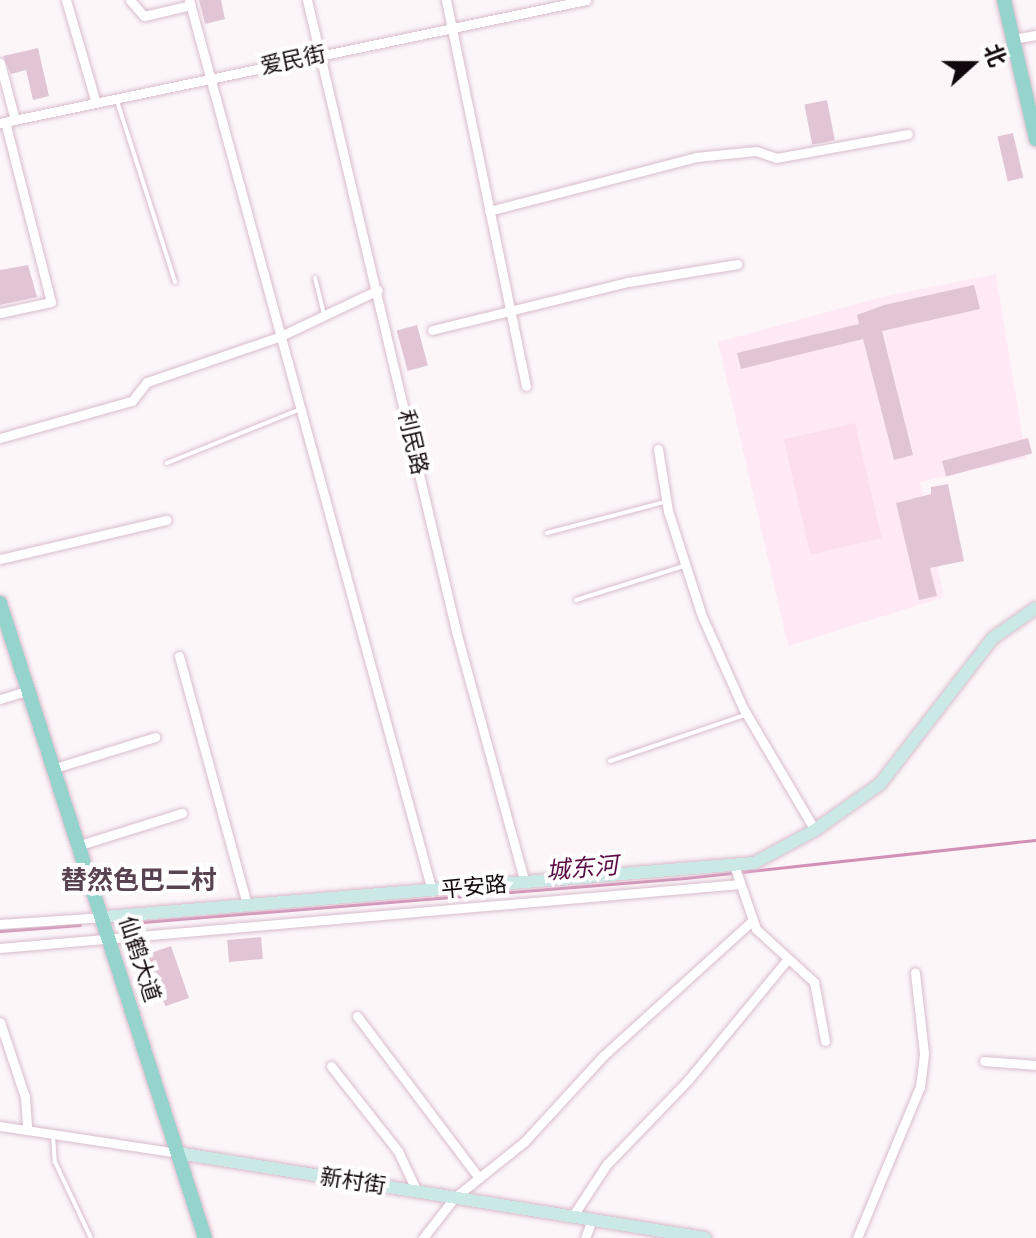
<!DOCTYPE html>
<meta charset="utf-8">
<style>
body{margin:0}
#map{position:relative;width:1036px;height:1238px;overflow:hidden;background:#fcf6f9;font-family:Cabin,"Noto Sans SC",sans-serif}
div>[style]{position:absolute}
.built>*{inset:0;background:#ffe9f5}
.green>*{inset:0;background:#fddeef;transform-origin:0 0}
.stream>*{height:3px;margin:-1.5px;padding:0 1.5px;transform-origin:1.5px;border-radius:1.5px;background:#d390b7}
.building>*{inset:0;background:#e1c5d5;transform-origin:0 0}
.roads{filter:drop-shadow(0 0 2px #d8bccb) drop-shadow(0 0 2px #d8bccb)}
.lane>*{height:4px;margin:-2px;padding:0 2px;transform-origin:2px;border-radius:2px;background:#fff}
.street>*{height:9px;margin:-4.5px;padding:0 4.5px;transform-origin:4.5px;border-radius:4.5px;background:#fff}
.secondary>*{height:12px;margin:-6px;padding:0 6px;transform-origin:6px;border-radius:6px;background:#cae9e6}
.primary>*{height:14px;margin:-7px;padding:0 7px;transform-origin:7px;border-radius:7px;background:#94d4cd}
span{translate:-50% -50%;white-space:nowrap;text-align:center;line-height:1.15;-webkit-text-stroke:8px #fff;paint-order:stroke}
.street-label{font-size:22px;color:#12090e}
.water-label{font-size:24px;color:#5a0a43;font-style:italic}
.quarter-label{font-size:26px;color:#5a4351;font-weight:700}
.north{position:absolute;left:932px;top:24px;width:80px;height:80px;-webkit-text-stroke:6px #fff;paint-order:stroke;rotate:69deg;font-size:22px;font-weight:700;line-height:32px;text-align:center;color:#12090e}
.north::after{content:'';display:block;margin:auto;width:28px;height:36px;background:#12090e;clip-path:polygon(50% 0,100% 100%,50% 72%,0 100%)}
</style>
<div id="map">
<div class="built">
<div style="clip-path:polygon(996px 274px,1026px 458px,920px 482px,944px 597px,788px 646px,718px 342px,882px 297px)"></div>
</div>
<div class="green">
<div style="left:855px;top:423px;width:118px;height:73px;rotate:77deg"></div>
</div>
<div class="stream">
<div style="left:130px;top:923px;width:557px;rotate:-4.64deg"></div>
<div style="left:685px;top:878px;width:353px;rotate:-6.2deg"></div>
<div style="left:0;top:931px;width:80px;rotate:-4.3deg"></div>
</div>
<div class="building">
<div style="clip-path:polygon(199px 0,221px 0,225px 19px,205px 24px)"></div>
<div style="clip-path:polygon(38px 48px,49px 96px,33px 100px,26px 70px,11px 74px,3px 56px)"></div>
<div style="left:827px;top:100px;width:41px;height:23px;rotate:79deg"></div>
<div style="left:1013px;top:133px;width:46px;height:16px;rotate:77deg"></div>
<div style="clip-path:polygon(28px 265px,37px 297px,0 305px,0 270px)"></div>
<div style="clip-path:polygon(974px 285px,980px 309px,882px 331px,913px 455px,894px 460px,863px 339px,741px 369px,737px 353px,859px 324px,857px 315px,884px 305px)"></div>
<div style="left:417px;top:325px;width:42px;height:21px;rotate:75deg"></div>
<div style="left:1028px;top:438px;width:16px;height:89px;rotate:75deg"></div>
<div style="clip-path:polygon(948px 484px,964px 561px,930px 568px,937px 596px,919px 600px,896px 503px,931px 494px,931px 487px)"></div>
<div style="left:261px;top:937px;width:22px;height:34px;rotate:85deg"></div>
<div style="left:171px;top:946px;width:55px;height:25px;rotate:71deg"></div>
</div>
<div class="roads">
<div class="lane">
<div style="left:117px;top:101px;width:190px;rotate:72.2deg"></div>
<div style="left:315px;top:278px;width:37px;rotate:76deg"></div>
<div style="left:167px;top:463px;width:141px;rotate:-22deg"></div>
<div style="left:547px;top:533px;width:121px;rotate:-14.8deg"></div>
<div style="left:576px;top:600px;width:113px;rotate:-17.5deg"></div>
<div style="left:610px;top:761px;width:145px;rotate:-18.9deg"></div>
<div style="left:53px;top:1136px;width:26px;rotate:86deg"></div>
<div style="left:55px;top:1162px;width:84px;rotate:64.7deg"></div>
</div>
<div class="street">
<div style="left:66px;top:0;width:107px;rotate:73.8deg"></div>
<div style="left:130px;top:0;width:21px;rotate:49deg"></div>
<div style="left:144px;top:16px;width:48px;rotate:-13.2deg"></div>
<div style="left:189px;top:0;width:924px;rotate:74.74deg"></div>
<div style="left:307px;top:0;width:648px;rotate:76.71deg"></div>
<div style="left:456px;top:631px;width:261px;rotate:74.7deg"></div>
<div style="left:446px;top:0;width:394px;rotate:78.3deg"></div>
<div style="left:1013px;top:39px;width:23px;rotate:-10deg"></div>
<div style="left:0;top:63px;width:59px;rotate:75.3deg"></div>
<div style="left:0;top:123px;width:599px;rotate:-11.85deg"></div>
<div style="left:489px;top:211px;width:214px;rotate:-14.6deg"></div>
<div style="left:696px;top:157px;width:60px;rotate:-5.7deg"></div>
<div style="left:756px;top:151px;width:21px;rotate:19deg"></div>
<div style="left:776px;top:158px;width:134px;rotate:-10.3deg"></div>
<div style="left:0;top:313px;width:52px;rotate:-12.2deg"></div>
<div style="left:51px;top:302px;width:186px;rotate:-104.3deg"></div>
<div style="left:432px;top:330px;width:202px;rotate:-13.8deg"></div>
<div style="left:628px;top:282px;width:111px;rotate:-9.3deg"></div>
<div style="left:0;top:438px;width:137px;rotate:-15.7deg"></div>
<div style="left:132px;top:401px;width:24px;rotate:-52deg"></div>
<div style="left:147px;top:382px;width:142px;rotate:-18.9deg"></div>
<div style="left:281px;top:336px;width:107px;rotate:-25.4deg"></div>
<div style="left:658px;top:449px;width:63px;rotate:80.8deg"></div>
<div style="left:668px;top:511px;width:110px;rotate:72.1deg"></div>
<div style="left:702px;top:616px;width:101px;rotate:66deg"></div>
<div style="left:743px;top:708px;width:142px;rotate:59.5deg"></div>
<div style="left:0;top:559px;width:171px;rotate:-13.2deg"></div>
<div style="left:179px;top:656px;width:258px;rotate:74.7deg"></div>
<div style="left:0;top:699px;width:30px;rotate:-17deg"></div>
<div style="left:55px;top:768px;width:105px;rotate:-17.2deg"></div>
<div style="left:80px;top:845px;width:107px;rotate:-17.4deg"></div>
<div style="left:734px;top:865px;width:68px;rotate:71deg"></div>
<div style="left:756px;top:929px;width:79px;rotate:42.4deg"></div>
<div style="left:814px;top:982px;width:60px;rotate:79.4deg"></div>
<div style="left:0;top:924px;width:104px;rotate:-3.9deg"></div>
<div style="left:0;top:948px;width:743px;rotate:-4.94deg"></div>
<div style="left:357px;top:1016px;width:203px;rotate:53deg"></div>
<div style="left:0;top:1022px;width:79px;rotate:71.6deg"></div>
<div style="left:25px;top:1097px;width:32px;rotate:86deg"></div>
<div style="left:984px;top:1061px;width:52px;rotate:4.4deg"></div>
<div style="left:331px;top:1066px;width:108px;rotate:51.8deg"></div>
<div style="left:398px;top:1151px;width:45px;rotate:65.1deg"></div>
<div style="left:0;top:1126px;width:180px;rotate:8.6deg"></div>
<div style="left:572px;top:1217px;width:64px;rotate:-56.6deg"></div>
<div style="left:607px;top:1164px;width:117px;rotate:-46deg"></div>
<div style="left:688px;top:1080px;width:154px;rotate:-50.5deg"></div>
<div style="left:423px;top:1238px;width:51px;rotate:-52.2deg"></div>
<div style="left:454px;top:1198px;width:90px;rotate:-38.7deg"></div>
<div style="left:524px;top:1142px;width:117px;rotate:-47.4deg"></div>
<div style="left:603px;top:1056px;width:201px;rotate:-42.2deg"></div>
<div style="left:585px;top:1238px;width:19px;rotate:-69deg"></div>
<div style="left:857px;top:1238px;width:164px;rotate:-67.4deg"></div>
<div style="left:920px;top:1087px;width:34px;rotate:-83deg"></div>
<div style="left:924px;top:1053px;width:81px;rotate:-96.4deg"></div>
</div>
<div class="secondary">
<div style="left:104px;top:917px;width:652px;rotate:-4.75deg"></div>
<div style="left:754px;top:863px;width:69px;rotate:-28.4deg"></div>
<div style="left:815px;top:830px;width:80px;rotate:-35.3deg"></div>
<div style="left:880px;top:784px;width:185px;rotate:-52.3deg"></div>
<div style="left:993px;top:638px;width:52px;rotate:-34.9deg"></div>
<div style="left:178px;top:1153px;width:534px;rotate:9.16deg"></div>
</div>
<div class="primary">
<div style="left:1004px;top:0;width:143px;rotate:77deg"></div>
<div style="left:0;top:603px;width:667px;rotate:72.11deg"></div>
</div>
</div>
<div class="street-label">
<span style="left:293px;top:60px;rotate:-12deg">爱民街</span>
<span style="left:413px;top:442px;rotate:77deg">利民路</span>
<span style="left:474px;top:887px;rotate:-5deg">平安路</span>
<span style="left:140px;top:959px;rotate:72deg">仙鹤大道</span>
<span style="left:353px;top:1181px;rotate:9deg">新村街</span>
</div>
<div class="water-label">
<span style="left:582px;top:868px;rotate:-5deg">城东河</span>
</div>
<div class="quarter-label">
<span style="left:139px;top:881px">替然色巴二村</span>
</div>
<div class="north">北</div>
</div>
